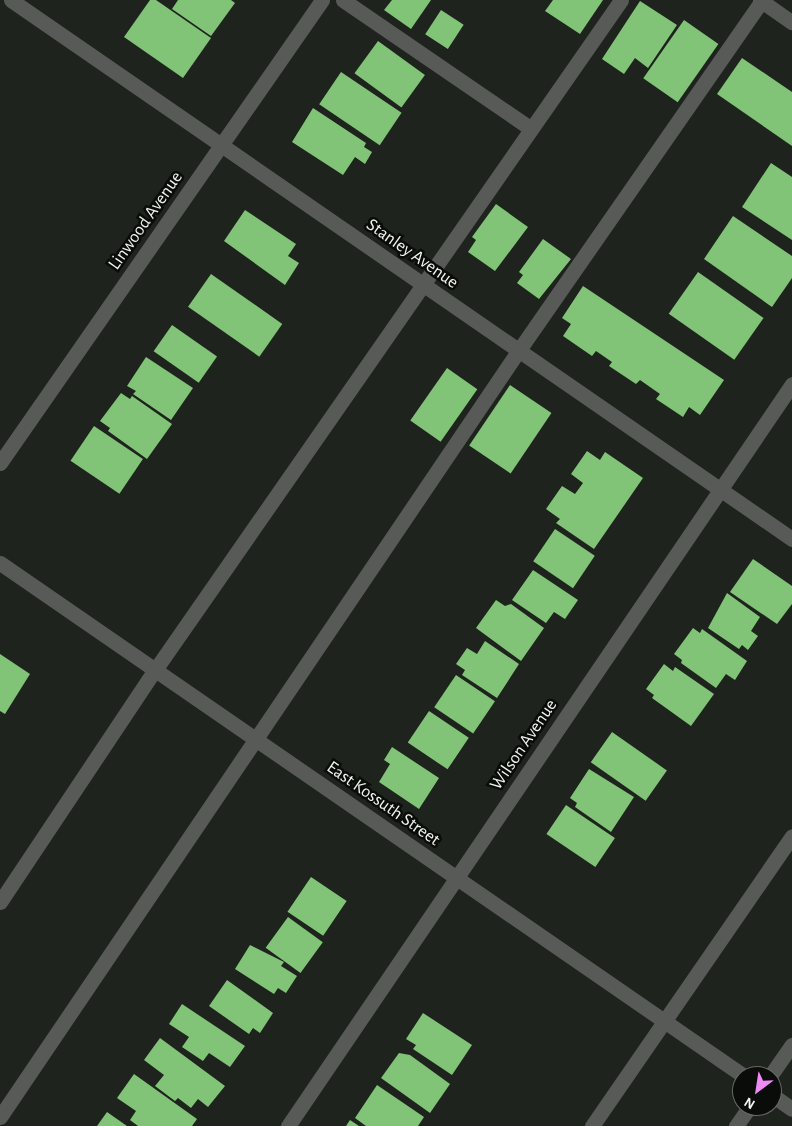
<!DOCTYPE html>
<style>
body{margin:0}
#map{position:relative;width:792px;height:1126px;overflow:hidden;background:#1e231d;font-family:"Alegreya Sans",sans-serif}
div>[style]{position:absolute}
.building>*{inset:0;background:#81c477;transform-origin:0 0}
.minor>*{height:15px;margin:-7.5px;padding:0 7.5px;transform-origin:7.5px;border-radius:7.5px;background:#585a57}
span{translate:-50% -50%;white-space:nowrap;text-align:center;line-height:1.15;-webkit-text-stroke:5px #0a0c09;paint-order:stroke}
.street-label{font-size:18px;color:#f2f5f1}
.north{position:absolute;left:732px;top:1066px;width:50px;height:50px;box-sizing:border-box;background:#0a0c09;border:1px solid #676966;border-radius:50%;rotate:211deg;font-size:14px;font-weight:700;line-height:20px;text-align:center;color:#f2f5f1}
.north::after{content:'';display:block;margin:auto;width:18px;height:22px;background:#f08bf5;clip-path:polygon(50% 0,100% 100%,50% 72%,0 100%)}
</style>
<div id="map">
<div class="building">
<div style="clip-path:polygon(150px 0,156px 0,211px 38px,183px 78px,124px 37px)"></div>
<div style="clip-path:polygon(178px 0,231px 0,235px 3px,211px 36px,172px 9px)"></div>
<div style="clip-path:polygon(392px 0,431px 0,411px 29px,384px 10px)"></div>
<div style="clip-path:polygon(553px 0,603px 0,580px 34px,545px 11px)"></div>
<div style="clip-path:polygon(640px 1px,677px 25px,648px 68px,635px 58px,624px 74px,602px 59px)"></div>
<div style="left:441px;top:10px;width:27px;height:29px;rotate:33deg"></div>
<div style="left:684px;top:20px;width:42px;height:71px;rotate:35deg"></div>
<div style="left:378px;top:41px;width:58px;height:40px;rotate:36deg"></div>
<div style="clip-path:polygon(742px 58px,792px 92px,792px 146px,717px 94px)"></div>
<div style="left:341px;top:72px;width:73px;height:39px;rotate:34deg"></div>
<div style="clip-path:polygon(313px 108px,366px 143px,364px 147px,372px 152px,365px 164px,355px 157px,343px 175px,292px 142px)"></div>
<div style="clip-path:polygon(771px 163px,792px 177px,792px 240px,742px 207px)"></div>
<div style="clip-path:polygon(496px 204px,528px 227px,495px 271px,468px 252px,476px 240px,472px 237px)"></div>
<div style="clip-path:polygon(245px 210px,296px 244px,288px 256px,299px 263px,285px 285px,224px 241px)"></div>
<div style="clip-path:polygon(733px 216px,792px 256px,792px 278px,772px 307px,704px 259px)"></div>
<div style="clip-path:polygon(543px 239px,571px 259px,539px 299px,517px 283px,523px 275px,519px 272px)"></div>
<div style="left:698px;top:272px;width:80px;height:51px;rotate:35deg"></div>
<div style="left:211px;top:274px;width:87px;height:40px;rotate:35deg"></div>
<div style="clip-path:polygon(583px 286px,724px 380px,700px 415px,689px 407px,683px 417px,656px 399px,660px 394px,640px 380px,636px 384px,609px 366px,612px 362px,596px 351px,592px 356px,563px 336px,571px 324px,562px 318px)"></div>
<div style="left:172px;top:325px;width:55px;height:32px;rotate:35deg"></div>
<div style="clip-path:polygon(146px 357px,193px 388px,171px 420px,133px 394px,136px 391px,127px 386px)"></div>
<div style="left:447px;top:368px;width:37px;height:64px;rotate:35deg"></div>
<div style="left:510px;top:385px;width:50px;height:73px;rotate:34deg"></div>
<div style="clip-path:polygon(121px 393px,130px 399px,132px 396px,172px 424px,147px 459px,108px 431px,110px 428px,100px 421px)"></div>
<div style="left:94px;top:426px;width:59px;height:42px;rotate:34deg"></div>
<div style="clip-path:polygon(587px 451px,600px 460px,605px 452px,643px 478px,594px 549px,556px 523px,560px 519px,546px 509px,562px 486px,575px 494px,583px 483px,571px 474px)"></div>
<div style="left:555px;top:529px;width:48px;height:39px;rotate:34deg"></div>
<div style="clip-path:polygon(753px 559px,792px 586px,792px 604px,777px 624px,730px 592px)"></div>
<div style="clip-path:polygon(533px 570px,578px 600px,565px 619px,554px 612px,546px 623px,512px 600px)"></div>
<div style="clip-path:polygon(727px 593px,760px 617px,751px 631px,758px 636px,748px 650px,742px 645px,739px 649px,708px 628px)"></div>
<div style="clip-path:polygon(496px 600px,505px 606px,511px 604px,544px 628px,521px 661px,476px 628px)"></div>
<div style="clip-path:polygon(693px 628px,700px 633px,702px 629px,747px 661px,735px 680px,726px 674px,716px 688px,681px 663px,682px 660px,674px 654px)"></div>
<div style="clip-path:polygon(485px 641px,519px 664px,497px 698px,462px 675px,465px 670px,456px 664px,467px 648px,477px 654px)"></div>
<div style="clip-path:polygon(0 654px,30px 674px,5px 714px,0 711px)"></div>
<div style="clip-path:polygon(664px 664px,673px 671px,675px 667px,714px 694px,691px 726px,652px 698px,654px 695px,646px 689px)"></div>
<div style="left:456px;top:675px;width:47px;height:39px;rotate:34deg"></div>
<div style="left:429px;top:711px;width:48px;height:38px;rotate:34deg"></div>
<div style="left:612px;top:732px;width:67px;height:37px;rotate:35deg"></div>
<div style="clip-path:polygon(392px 747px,439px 778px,419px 809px,379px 782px,390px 764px,384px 760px)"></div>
<div style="clip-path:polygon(589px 769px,634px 797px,611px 832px,575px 807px,577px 803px,570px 798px)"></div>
<div style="left:566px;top:805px;width:59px;height:35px;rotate:34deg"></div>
<div style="left:311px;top:877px;width:43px;height:42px;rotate:34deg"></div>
<div style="left:288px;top:917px;width:43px;height:38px;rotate:36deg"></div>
<div style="clip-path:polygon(250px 945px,284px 962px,281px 966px,297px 976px,286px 993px,278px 988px,274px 994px,235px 969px)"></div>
<div style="clip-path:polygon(227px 980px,273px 1013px,260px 1033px,253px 1028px,249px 1034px,209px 1006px)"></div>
<div style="clip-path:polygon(182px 1004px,245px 1046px,230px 1067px,209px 1053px,203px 1061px,182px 1047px,189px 1037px,169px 1024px)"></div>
<div style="clip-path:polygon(423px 1013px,472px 1045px,452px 1075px,413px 1049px,416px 1045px,406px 1039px)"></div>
<div style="clip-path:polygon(160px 1038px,225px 1086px,208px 1107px,198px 1099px,191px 1108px,178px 1098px,175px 1101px,155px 1086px,164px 1075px,144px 1060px)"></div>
<div style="clip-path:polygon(399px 1053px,410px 1055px,450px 1084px,430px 1113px,381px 1078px)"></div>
<div style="clip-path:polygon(134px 1074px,197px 1119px,192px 1126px,138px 1126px,130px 1120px,136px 1111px,117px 1098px)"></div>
<div style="clip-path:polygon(377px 1085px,424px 1117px,418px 1126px,366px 1126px,355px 1118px)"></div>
<div style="clip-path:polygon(107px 1112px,127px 1126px,97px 1126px)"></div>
<div style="clip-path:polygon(350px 1120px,359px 1126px,346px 1126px)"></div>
</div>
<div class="minor">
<div style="left:11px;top:0;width:949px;rotate:34.61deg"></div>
<div style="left:343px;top:0;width:227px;rotate:34.4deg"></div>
<div style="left:760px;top:0;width:39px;rotate:35deg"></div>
<div style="left:0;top:463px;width:564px;rotate:-55.18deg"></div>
<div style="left:0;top:563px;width:904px;rotate:34.59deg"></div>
<div style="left:0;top:902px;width:279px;rotate:-56.3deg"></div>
<div style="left:155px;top:670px;width:816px;rotate:-55.18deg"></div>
<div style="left:770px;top:1076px;width:38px;rotate:-55deg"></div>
<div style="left:772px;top:1095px;width:24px;rotate:35deg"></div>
<div style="left:0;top:1117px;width:926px;rotate:-55.92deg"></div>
<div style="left:519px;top:350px;width:426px;rotate:-55.2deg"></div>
<div style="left:288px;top:1126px;width:897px;rotate:-55.81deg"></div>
<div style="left:592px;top:1126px;width:352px;rotate:-55.4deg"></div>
<div style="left:736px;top:1126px;width:24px;rotate:-55deg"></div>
</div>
<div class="street-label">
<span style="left:146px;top:221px;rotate:-55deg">Linwood Avenue</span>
<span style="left:412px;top:254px;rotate:35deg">Stanley Avenue</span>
<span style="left:524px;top:745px;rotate:-56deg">Wilson Avenue</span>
<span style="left:383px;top:804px;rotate:35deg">East Kossuth Street</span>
</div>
<div class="north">N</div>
</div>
